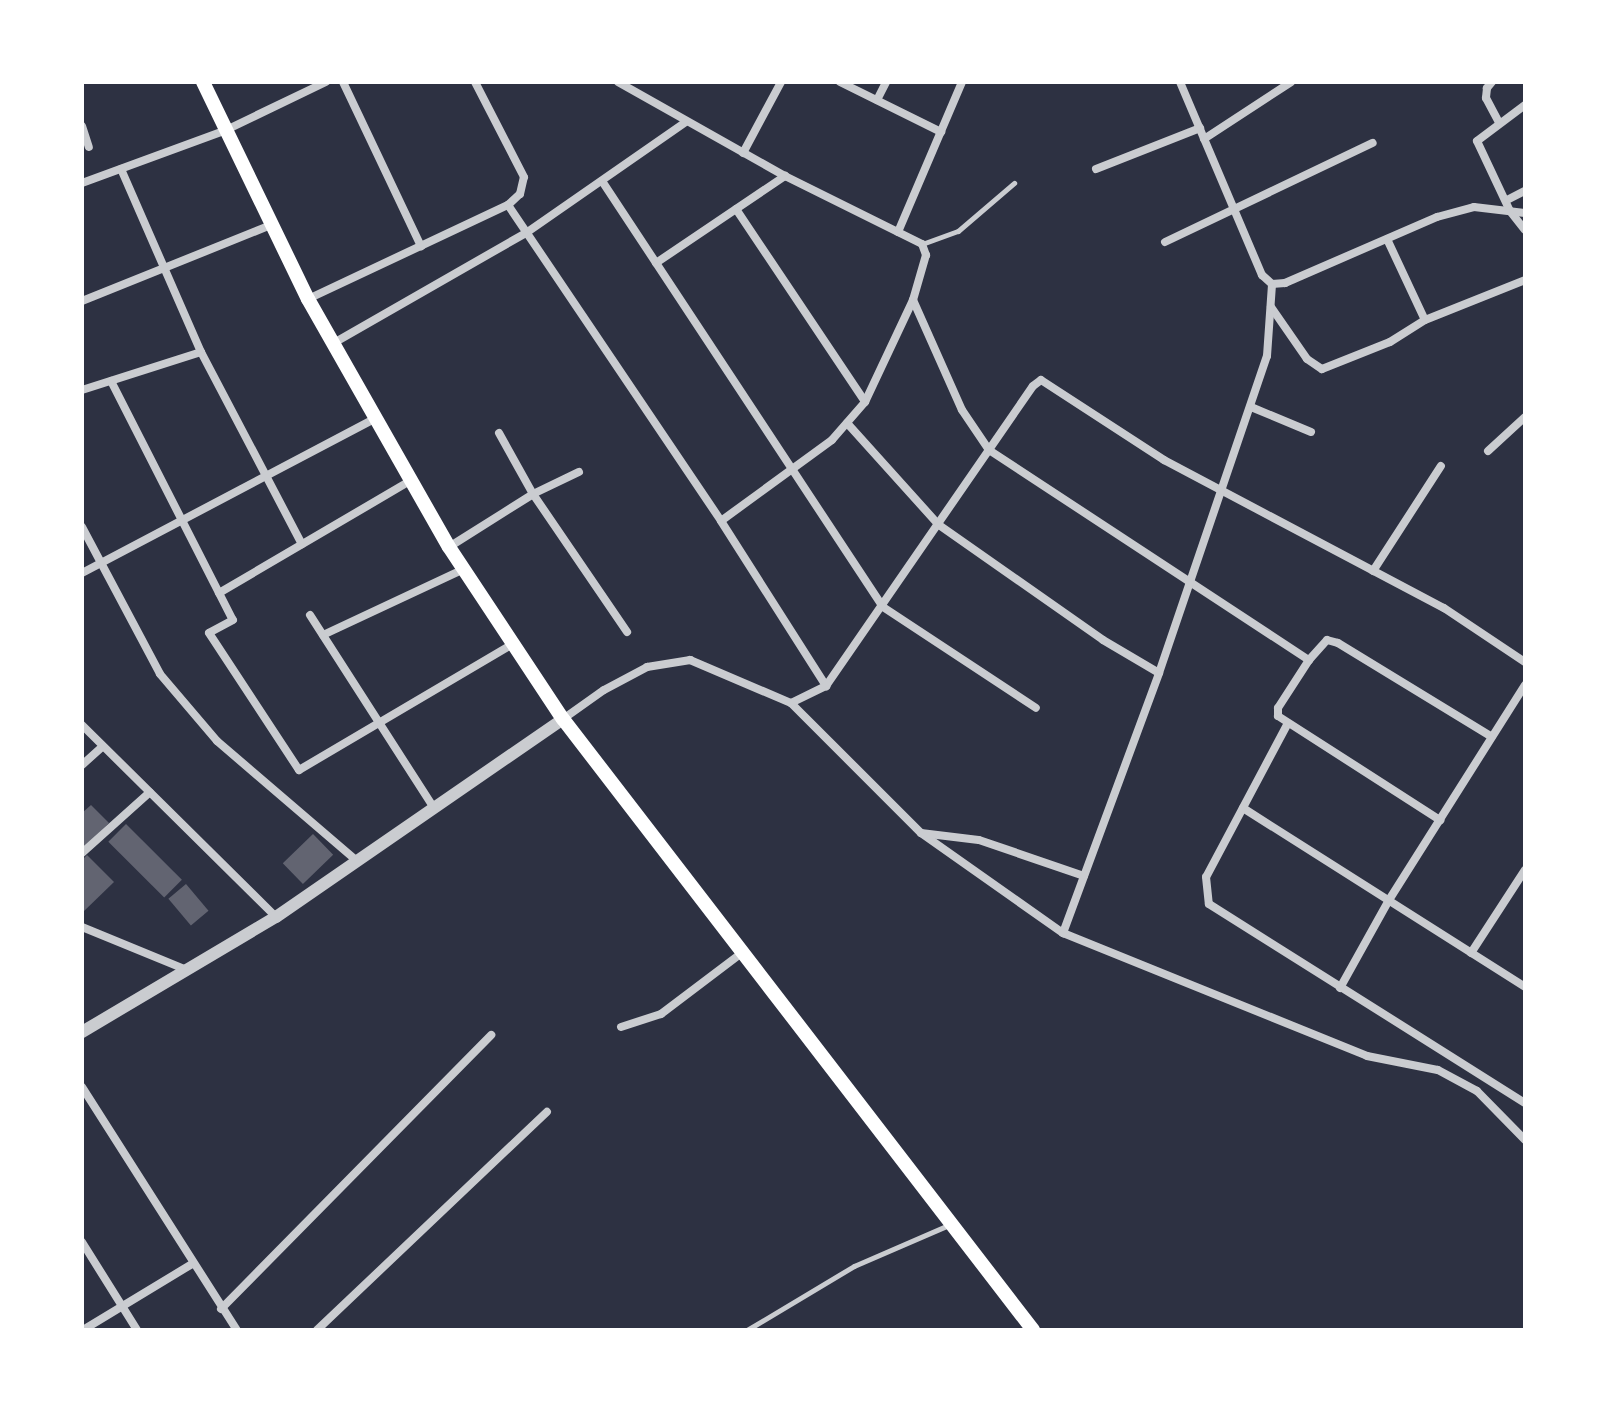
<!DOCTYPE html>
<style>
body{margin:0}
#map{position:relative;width:1607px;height:1412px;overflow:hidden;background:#2d3142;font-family:Inter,sans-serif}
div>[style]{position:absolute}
.building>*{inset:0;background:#626471;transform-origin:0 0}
.service>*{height:5px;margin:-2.5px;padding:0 2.5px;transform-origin:2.5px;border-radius:2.5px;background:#caccd0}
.minor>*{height:8px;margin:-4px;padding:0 4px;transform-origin:4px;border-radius:4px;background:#caccd0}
.tertiary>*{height:12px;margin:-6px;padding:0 6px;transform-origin:6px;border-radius:6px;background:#caccd0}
.primary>*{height:14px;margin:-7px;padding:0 7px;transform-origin:7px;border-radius:7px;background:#fff}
span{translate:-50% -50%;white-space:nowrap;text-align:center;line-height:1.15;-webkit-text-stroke:6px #fff;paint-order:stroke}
.frame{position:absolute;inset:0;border:84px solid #fff;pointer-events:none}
</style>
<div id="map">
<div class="building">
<div style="clip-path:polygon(91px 805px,109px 823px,82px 849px,82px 813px)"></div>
<div style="left:126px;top:824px;width:79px;height:25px;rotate:45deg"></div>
<div style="left:313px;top:834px;width:29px;height:42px;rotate:46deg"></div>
<div style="clip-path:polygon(87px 855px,114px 882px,82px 913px,82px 860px)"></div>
<div style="left:186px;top:884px;width:35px;height:23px;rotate:50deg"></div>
</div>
<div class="service">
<div style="left:922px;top:244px;width:38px;rotate:-20deg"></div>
<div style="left:958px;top:231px;width:74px;rotate:-40.6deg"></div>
<div style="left:747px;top:1330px;width:125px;rotate:-30.9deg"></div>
<div style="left:854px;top:1266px;width:106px;rotate:-23.4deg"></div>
</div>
<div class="minor">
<div style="left:343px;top:82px;width:182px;rotate:64.6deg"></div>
<div style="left:618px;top:82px;width:192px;rotate:29.4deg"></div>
<div style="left:785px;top:176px;width:153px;rotate:26.4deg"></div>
<div style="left:922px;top:244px;width:12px;rotate:70deg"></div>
<div style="left:926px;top:255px;width:47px;rotate:106.1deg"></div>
<div style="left:913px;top:300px;width:113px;rotate:115.2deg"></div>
<div style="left:865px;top:402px;width:50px;rotate:131deg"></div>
<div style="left:832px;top:440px;width:137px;rotate:143.9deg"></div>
<div style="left:840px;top:82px;width:113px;rotate:26.3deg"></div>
<div style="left:1180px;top:82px;width:210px;rotate:67deg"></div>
<div style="left:1262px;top:275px;width:13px;rotate:42deg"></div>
<div style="left:1272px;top:284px;width:13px;rotate:-4deg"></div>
<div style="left:1285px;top:283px;width:166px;rotate:-23.5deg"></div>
<div style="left:1437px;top:217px;width:38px;rotate:-15deg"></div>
<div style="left:1474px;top:207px;width:51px;rotate:6.7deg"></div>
<div style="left:1492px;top:82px;width:8px;rotate:130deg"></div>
<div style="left:1487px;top:88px;width:10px;rotate:96deg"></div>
<div style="left:1486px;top:98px;width:27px;rotate:62deg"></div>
<div style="left:877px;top:100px;width:20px;rotate:-63deg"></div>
<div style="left:1525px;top:105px;width:60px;rotate:143.1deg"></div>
<div style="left:1477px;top:141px;width:77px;rotate:64.8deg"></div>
<div style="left:1510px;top:211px;width:24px;rotate:52deg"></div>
<div style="left:82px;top:126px;width:22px;rotate:72deg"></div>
<div style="left:1204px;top:139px;width:104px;rotate:-33.2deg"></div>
<div style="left:743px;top:153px;width:81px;rotate:-61.8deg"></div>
<div style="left:121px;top:169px;width:200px;rotate:66.4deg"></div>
<div style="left:201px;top:352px;width:217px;rotate:62.3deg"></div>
<div style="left:1096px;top:169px;width:112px;rotate:-21.5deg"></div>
<div style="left:602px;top:181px;width:510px;rotate:56.59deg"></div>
<div style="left:883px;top:607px;width:183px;rotate:33.4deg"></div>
<div style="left:82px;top:183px;width:151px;rotate:-20.1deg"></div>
<div style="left:224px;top:131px;width:113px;rotate:-25.7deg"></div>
<div style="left:1507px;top:200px;width:20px;rotate:-27deg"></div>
<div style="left:508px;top:205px;width:381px;rotate:56deg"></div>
<div style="left:721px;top:521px;width:196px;rotate:57.5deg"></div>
<div style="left:736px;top:209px;width:232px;rotate:56.2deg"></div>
<div style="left:898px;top:232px;width:163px;rotate:-66.9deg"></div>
<div style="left:1387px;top:239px;width:89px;rotate:64.9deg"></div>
<div style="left:1165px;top:242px;width:230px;rotate:-25.5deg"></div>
<div style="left:656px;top:263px;width:156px;rotate:-34deg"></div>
<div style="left:308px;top:299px;width:221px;rotate:-25.2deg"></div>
<div style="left:508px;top:205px;width:16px;rotate:-43deg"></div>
<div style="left:520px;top:194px;width:17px;rotate:-77deg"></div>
<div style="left:524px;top:177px;width:107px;rotate:-117.3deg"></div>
<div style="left:913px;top:300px;width:120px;rotate:66deg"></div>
<div style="left:962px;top:410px;width:48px;rotate:56deg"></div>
<div style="left:989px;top:450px;width:383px;rotate:33.3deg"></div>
<div style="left:1309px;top:660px;width:27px;rotate:-48deg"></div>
<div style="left:1327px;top:640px;width:11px;rotate:15deg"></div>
<div style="left:1338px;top:643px;width:180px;rotate:31.4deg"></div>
<div style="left:82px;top:301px;width:204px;rotate:-21.9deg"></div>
<div style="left:1271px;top:307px;width:63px;rotate:55.3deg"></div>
<div style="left:1307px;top:359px;width:18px;rotate:34deg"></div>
<div style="left:1322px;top:369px;width:73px;rotate:-21.7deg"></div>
<div style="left:1390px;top:342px;width:41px;rotate:-32.2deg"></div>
<div style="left:1425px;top:320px;width:108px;rotate:-21.8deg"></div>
<div style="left:332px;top:344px;width:224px;rotate:-29.8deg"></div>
<div style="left:526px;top:233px;width:195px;rotate:-34.8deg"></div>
<div style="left:111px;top:381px;width:268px;rotate:63deg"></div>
<div style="left:233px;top:620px;width:27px;rotate:152deg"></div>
<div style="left:209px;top:633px;width:164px;rotate:56.7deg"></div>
<div style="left:299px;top:770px;width:248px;rotate:-30.5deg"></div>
<div style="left:82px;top:390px;width:125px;rotate:-17.7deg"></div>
<div style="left:1251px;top:407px;width:65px;rotate:22.6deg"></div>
<div style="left:847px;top:423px;width:137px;rotate:48deg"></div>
<div style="left:939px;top:525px;width:200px;rotate:35deg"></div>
<div style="left:1103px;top:640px;width:65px;rotate:30.5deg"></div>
<div style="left:499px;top:433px;width:70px;rotate:60.9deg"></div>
<div style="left:533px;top:494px;width:167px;rotate:55.7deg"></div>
<div style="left:1488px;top:451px;width:50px;rotate:-42.6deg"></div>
<div style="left:82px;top:527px;width:166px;rotate:62deg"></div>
<div style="left:160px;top:674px;width:88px;rotate:49.6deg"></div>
<div style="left:217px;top:741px;width:184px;rotate:40.6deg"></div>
<div style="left:449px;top:547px;width:99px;rotate:-32.2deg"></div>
<div style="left:533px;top:494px;width:51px;rotate:-25.6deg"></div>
<div style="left:1373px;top:571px;width:125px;rotate:-57.1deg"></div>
<div style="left:82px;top:573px;width:330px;rotate:-27.8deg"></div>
<div style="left:219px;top:593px;width:221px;rotate:-30.4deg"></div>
<div style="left:310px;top:615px;width:229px;rotate:57.3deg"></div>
<div style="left:323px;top:635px;width:156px;rotate:-25.1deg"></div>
<div style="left:1309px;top:660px;width:57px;rotate:122.9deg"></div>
<div style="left:1278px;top:708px;width:8px;rotate:90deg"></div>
<div style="left:1278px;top:716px;width:193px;rotate:32.7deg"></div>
<div style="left:791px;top:703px;width:184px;rotate:45deg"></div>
<div style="left:921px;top:833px;width:174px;rotate:35.2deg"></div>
<div style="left:1063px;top:933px;width:328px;rotate:22deg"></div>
<div style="left:1367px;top:1056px;width:72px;rotate:11.2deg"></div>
<div style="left:1438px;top:1070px;width:44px;rotate:28.3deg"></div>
<div style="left:1477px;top:1091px;width:69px;rotate:45.6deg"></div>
<div style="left:563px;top:719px;width:50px;rotate:-35.3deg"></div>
<div style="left:604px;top:690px;width:49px;rotate:-28.1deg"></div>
<div style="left:647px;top:667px;width:44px;rotate:-9.2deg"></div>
<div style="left:690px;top:660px;width:110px;rotate:23.1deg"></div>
<div style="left:791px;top:703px;width:39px;rotate:-26deg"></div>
<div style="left:826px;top:686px;width:364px;rotate:-55.4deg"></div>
<div style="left:1033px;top:386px;width:10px;rotate:-37deg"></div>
<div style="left:1041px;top:380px;width:147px;rotate:33deg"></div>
<div style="left:1164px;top:460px;width:317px;rotate:27.9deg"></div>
<div style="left:1444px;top:608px;width:97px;rotate:33.7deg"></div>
<div style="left:1288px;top:723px;width:174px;rotate:118deg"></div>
<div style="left:1206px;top:877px;width:27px;rotate:84deg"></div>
<div style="left:1209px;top:904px;width:373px;rotate:32.2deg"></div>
<div style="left:82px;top:725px;width:273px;rotate:44.7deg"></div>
<div style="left:82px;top:765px;width:28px;rotate:-42deg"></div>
<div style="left:1243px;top:808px;width:334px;rotate:32.4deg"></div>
<div style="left:921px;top:833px;width:58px;rotate:6.9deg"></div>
<div style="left:979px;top:840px;width:111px;rotate:18.9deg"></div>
<div style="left:82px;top:853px;width:91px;rotate:-41.9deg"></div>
<div style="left:82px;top:927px;width:113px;rotate:22.3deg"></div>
<div style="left:1063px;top:933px;width:277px;rotate:-69.7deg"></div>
<div style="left:1159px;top:673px;width:335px;rotate:-71.2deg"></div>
<div style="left:1267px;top:356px;width:72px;rotate:-86deg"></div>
<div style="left:1471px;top:953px;width:99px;rotate:-57deg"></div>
<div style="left:1340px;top:988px;width:101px;rotate:-60.9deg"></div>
<div style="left:1389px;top:900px;width:254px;rotate:-57.7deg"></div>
<div style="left:621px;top:1027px;width:42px;rotate:-18deg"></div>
<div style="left:661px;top:1014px;width:103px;rotate:-37.1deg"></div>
<div style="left:82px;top:1087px;width:288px;rotate:57.5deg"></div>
<div style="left:82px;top:1242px;width:104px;rotate:58deg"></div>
<div style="left:221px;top:1309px;width:385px;rotate:-45.4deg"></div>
<div style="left:83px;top:1330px;width:127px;rotate:-31.2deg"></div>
<div style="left:317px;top:1330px;width:317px;rotate:-43.5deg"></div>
</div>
<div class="tertiary">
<div style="left:82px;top:1032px;width:226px;rotate:-30.7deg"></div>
<div style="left:276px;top:917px;width:349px;rotate:-34.6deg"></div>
</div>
<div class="primary">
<div style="left:203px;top:82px;width:241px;rotate:64.2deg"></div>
<div style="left:308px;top:299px;width:285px;rotate:60.4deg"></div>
<div style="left:449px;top:547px;width:206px;rotate:56.5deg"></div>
<div style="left:563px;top:719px;width:771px;rotate:52.43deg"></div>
</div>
<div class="frame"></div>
</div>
